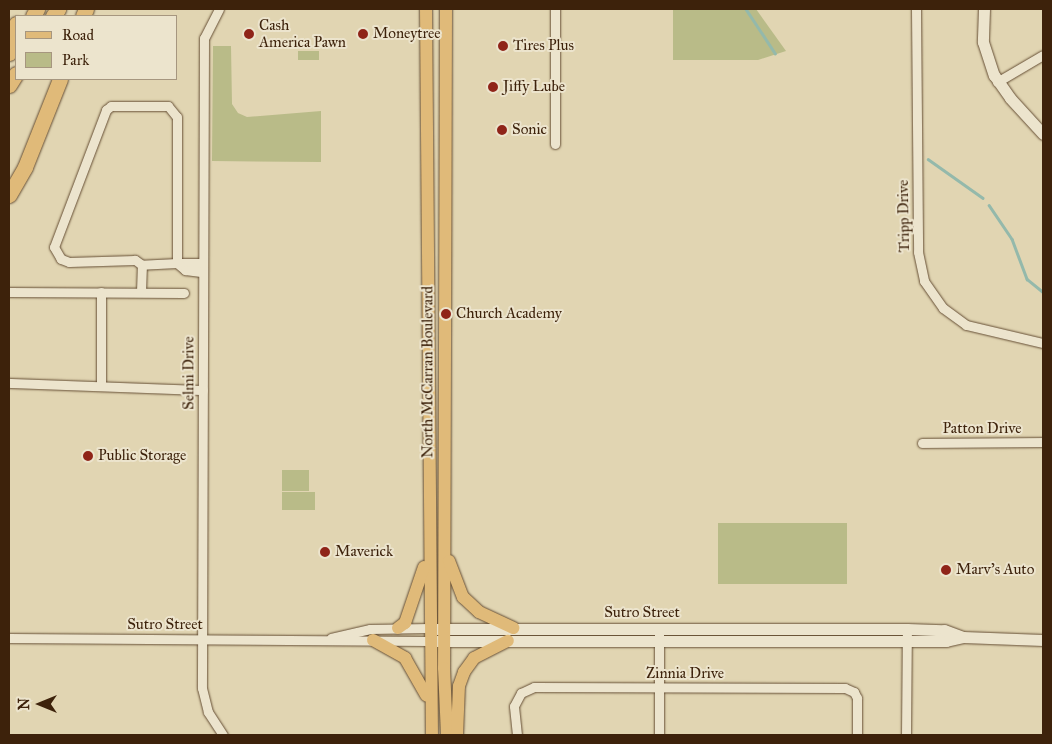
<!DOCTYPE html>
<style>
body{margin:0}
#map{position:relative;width:1052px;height:744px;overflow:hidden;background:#e1d5b2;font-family:"IM FELL Great Primer",serif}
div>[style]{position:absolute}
.green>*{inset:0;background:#b9bb88;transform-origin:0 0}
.stream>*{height:2.5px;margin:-1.25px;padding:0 1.25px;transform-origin:1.25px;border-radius:1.25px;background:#94b9ab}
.roads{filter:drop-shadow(0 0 1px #664f35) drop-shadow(0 0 1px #664f35)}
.street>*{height:9px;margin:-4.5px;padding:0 4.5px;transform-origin:4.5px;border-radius:4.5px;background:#ece4cd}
.secondary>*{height:11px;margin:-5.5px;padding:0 5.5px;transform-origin:5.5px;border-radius:5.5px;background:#ece4cd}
.primary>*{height:12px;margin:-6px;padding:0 6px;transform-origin:6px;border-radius:6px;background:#e0ba79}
.highway>*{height:15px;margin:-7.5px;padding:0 7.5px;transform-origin:7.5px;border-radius:7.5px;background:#e0ba79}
.dots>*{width:14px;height:14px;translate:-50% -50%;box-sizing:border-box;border:2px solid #ece4cd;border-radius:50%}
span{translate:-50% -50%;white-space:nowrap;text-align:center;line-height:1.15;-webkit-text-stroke:4px #ece4cd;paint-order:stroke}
.poi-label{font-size:15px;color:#3d220b}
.left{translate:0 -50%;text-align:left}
.street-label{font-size:15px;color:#3d220b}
.frame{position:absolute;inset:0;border:10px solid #3d220b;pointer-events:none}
.legend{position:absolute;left:15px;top:15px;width:162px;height:65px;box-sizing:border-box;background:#ece4cd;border:1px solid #a6967f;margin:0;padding:6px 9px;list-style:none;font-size:15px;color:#3d220b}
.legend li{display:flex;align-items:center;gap:10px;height:25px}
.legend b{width:25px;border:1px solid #a6967f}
.north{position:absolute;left:15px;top:679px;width:50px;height:50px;-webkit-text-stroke:4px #ece4cd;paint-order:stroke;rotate:270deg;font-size:14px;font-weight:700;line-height:20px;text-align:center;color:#3d220b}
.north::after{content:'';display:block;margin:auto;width:18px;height:22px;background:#3d220b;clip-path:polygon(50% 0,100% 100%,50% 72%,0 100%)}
</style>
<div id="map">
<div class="green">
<div style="clip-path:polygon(673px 9px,756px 9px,786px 51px,758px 60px,673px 60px)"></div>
<div style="clip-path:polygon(213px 46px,231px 46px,232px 104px,238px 113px,247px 117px,321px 111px,321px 162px,212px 161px)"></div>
<div style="left:298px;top:51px;width:21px;height:9px"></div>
<div style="left:282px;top:470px;width:27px;height:21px"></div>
<div style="left:282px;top:492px;width:33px;height:18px"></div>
<div style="left:718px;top:523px;width:129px;height:61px"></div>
</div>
<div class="stream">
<div style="left:746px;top:9px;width:53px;rotate:56.6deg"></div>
<div style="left:928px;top:159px;width:67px;rotate:35.3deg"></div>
<div style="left:989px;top:205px;width:41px;rotate:55.9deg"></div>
<div style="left:1012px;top:239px;width:43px;rotate:69.4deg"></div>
<div style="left:1027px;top:279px;width:21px;rotate:39deg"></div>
</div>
<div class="roads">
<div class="street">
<div style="left:219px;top:9px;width:33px;rotate:117deg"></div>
<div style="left:204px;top:38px;width:650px;rotate:90.18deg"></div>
<div style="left:202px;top:688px;width:25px;rotate:76deg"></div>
<div style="left:208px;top:712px;width:27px;rotate:57deg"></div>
<div style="left:916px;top:9px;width:243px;rotate:89.5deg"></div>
<div style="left:918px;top:252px;width:30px;rotate:78deg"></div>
<div style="left:924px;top:281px;width:33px;rotate:55deg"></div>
<div style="left:943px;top:308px;width:29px;rotate:36deg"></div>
<div style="left:966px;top:325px;width:79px;rotate:13.2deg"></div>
<div style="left:997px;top:82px;width:53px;rotate:-30.4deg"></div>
<div style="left:555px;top:144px;width:135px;rotate:-90deg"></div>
<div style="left:201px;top:263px;width:24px;rotate:180deg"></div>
<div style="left:177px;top:263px;width:11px;rotate:41deg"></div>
<div style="left:185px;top:270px;width:16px;rotate:7deg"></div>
<div style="left:9px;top:292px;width:175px;rotate:0.3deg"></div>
<div style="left:141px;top:292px;width:27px;rotate:-88deg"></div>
<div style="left:142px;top:265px;width:9px;rotate:-144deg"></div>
<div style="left:135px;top:260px;width:66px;rotate:178.3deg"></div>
<div style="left:69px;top:262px;width:9px;rotate:-159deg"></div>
<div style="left:61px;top:259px;width:14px;rotate:-120deg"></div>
<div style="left:54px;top:247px;width:147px;rotate:-69.2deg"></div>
<div style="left:106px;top:110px;width:6px;rotate:-39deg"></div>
<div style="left:111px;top:106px;width:57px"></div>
<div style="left:168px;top:106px;width:14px;rotate:51deg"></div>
<div style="left:177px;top:117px;width:146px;rotate:90deg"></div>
<div style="left:177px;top:263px;width:35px;rotate:177deg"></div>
<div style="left:9px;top:383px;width:194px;rotate:2.1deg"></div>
<div style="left:101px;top:384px;width:92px;rotate:-90deg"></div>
<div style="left:922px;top:443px;width:121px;rotate:-0.5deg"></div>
<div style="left:9px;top:638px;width:420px;rotate:0.4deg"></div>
<div style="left:331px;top:638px;width:40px;rotate:-13deg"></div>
<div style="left:370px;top:629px;width:59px;rotate:-1deg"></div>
<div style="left:517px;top:735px;width:29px;rotate:-96deg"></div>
<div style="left:514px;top:706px;width:15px;rotate:-62deg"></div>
<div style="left:521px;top:693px;width:14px;rotate:-25deg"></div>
<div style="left:534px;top:687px;width:311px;rotate:0.2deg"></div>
<div style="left:845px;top:688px;width:10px;rotate:24deg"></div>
<div style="left:854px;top:692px;width:7px;rotate:63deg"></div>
<div style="left:857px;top:698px;width:37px;rotate:90deg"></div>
<div style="left:659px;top:735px;width:107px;rotate:-90deg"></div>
<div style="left:906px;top:735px;width:106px;rotate:-89.5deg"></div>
</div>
<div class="secondary">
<div style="left:984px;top:9px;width:33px;rotate:92deg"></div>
<div style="left:983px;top:42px;width:35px;rotate:72deg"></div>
<div style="left:994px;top:75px;width:28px;rotate:55deg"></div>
<div style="left:1010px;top:98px;width:49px;rotate:47.5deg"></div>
<div style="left:436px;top:629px;width:471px"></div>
<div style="left:907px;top:629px;width:37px;rotate:2deg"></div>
<div style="left:944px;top:630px;width:20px;rotate:20deg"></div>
<div style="left:436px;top:641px;width:510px"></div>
<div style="left:946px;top:641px;width:17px;rotate:-13deg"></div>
<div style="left:963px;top:637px;width:80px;rotate:2.1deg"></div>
</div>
<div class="primary">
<div style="left:426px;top:9px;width:726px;rotate:89.53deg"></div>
<div style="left:446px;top:9px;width:659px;rotate:90.17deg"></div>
<div style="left:444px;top:668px;width:67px;rotate:87.4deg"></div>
<div style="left:449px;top:561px;width:39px;rotate:69deg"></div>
<div style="left:463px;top:597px;width:22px;rotate:43deg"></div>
<div style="left:479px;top:612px;width:38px;rotate:25deg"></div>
<div style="left:398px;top:628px;width:9px;rotate:-36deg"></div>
<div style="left:405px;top:623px;width:59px;rotate:-71.3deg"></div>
<div style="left:373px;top:640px;width:37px;rotate:29deg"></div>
<div style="left:405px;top:658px;width:43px;rotate:60.4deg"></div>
<div style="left:457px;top:735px;width:49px;rotate:-87.7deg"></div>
<div style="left:459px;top:686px;width:15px;rotate:-70deg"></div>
<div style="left:464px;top:672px;width:17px;rotate:-54deg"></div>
<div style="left:474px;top:658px;width:38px;rotate:-27deg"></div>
</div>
<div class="highway">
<div style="left:33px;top:16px;width:8px;rotate:-60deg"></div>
<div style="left:53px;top:16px;width:9px;rotate:-54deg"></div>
<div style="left:83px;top:16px;width:8px;rotate:-67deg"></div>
<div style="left:9px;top:36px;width:14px;rotate:-60deg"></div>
<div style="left:9px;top:53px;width:13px;rotate:-58deg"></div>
<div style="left:9px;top:85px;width:13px;rotate:-58deg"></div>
<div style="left:9px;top:195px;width:32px;rotate:-60deg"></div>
<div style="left:25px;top:167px;width:95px;rotate:-68.3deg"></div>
</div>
</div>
<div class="dots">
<div style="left:249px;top:34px;background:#8f2418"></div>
<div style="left:363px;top:34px;background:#8f2418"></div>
<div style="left:503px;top:46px;background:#8f2418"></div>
<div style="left:493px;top:87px;background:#8f2418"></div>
<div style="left:502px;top:130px;background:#8f2418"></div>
<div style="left:446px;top:314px;background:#8f2418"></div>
<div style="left:88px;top:456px;background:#8f2418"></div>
<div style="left:325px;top:552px;background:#8f2418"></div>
<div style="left:946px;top:570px;background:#8f2418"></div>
</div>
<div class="poi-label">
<span class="left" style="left:259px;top:34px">Cash<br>America Pawn</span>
<span class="left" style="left:373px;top:34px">Moneytree</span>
<span class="left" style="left:513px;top:46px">Tires Plus</span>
<span class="left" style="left:503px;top:87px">Jiffy Lube</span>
<span class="left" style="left:512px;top:130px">Sonic</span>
<span class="left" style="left:456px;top:314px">Church Academy</span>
<span class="left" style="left:98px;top:456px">Public Storage</span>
<span class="left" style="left:335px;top:552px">Maverick</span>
<span class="left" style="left:956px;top:570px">Marv's Auto</span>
</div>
<div class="street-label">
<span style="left:904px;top:216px;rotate:-91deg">Tripp Drive</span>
<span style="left:428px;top:372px;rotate:-90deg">North McCarran Boulevard</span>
<span style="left:189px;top:373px;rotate:-90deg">Selmi Drive</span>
<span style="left:982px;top:429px">Patton Drive</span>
<span style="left:642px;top:613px">Sutro Street</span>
<span style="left:165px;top:625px">Sutro Street</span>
<span style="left:685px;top:674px">Zinnia Drive</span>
</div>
<div class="frame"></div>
<ul class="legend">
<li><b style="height:6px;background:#e0ba79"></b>Road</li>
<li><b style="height:14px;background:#b9bb88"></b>Park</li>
</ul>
<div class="north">N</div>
</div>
